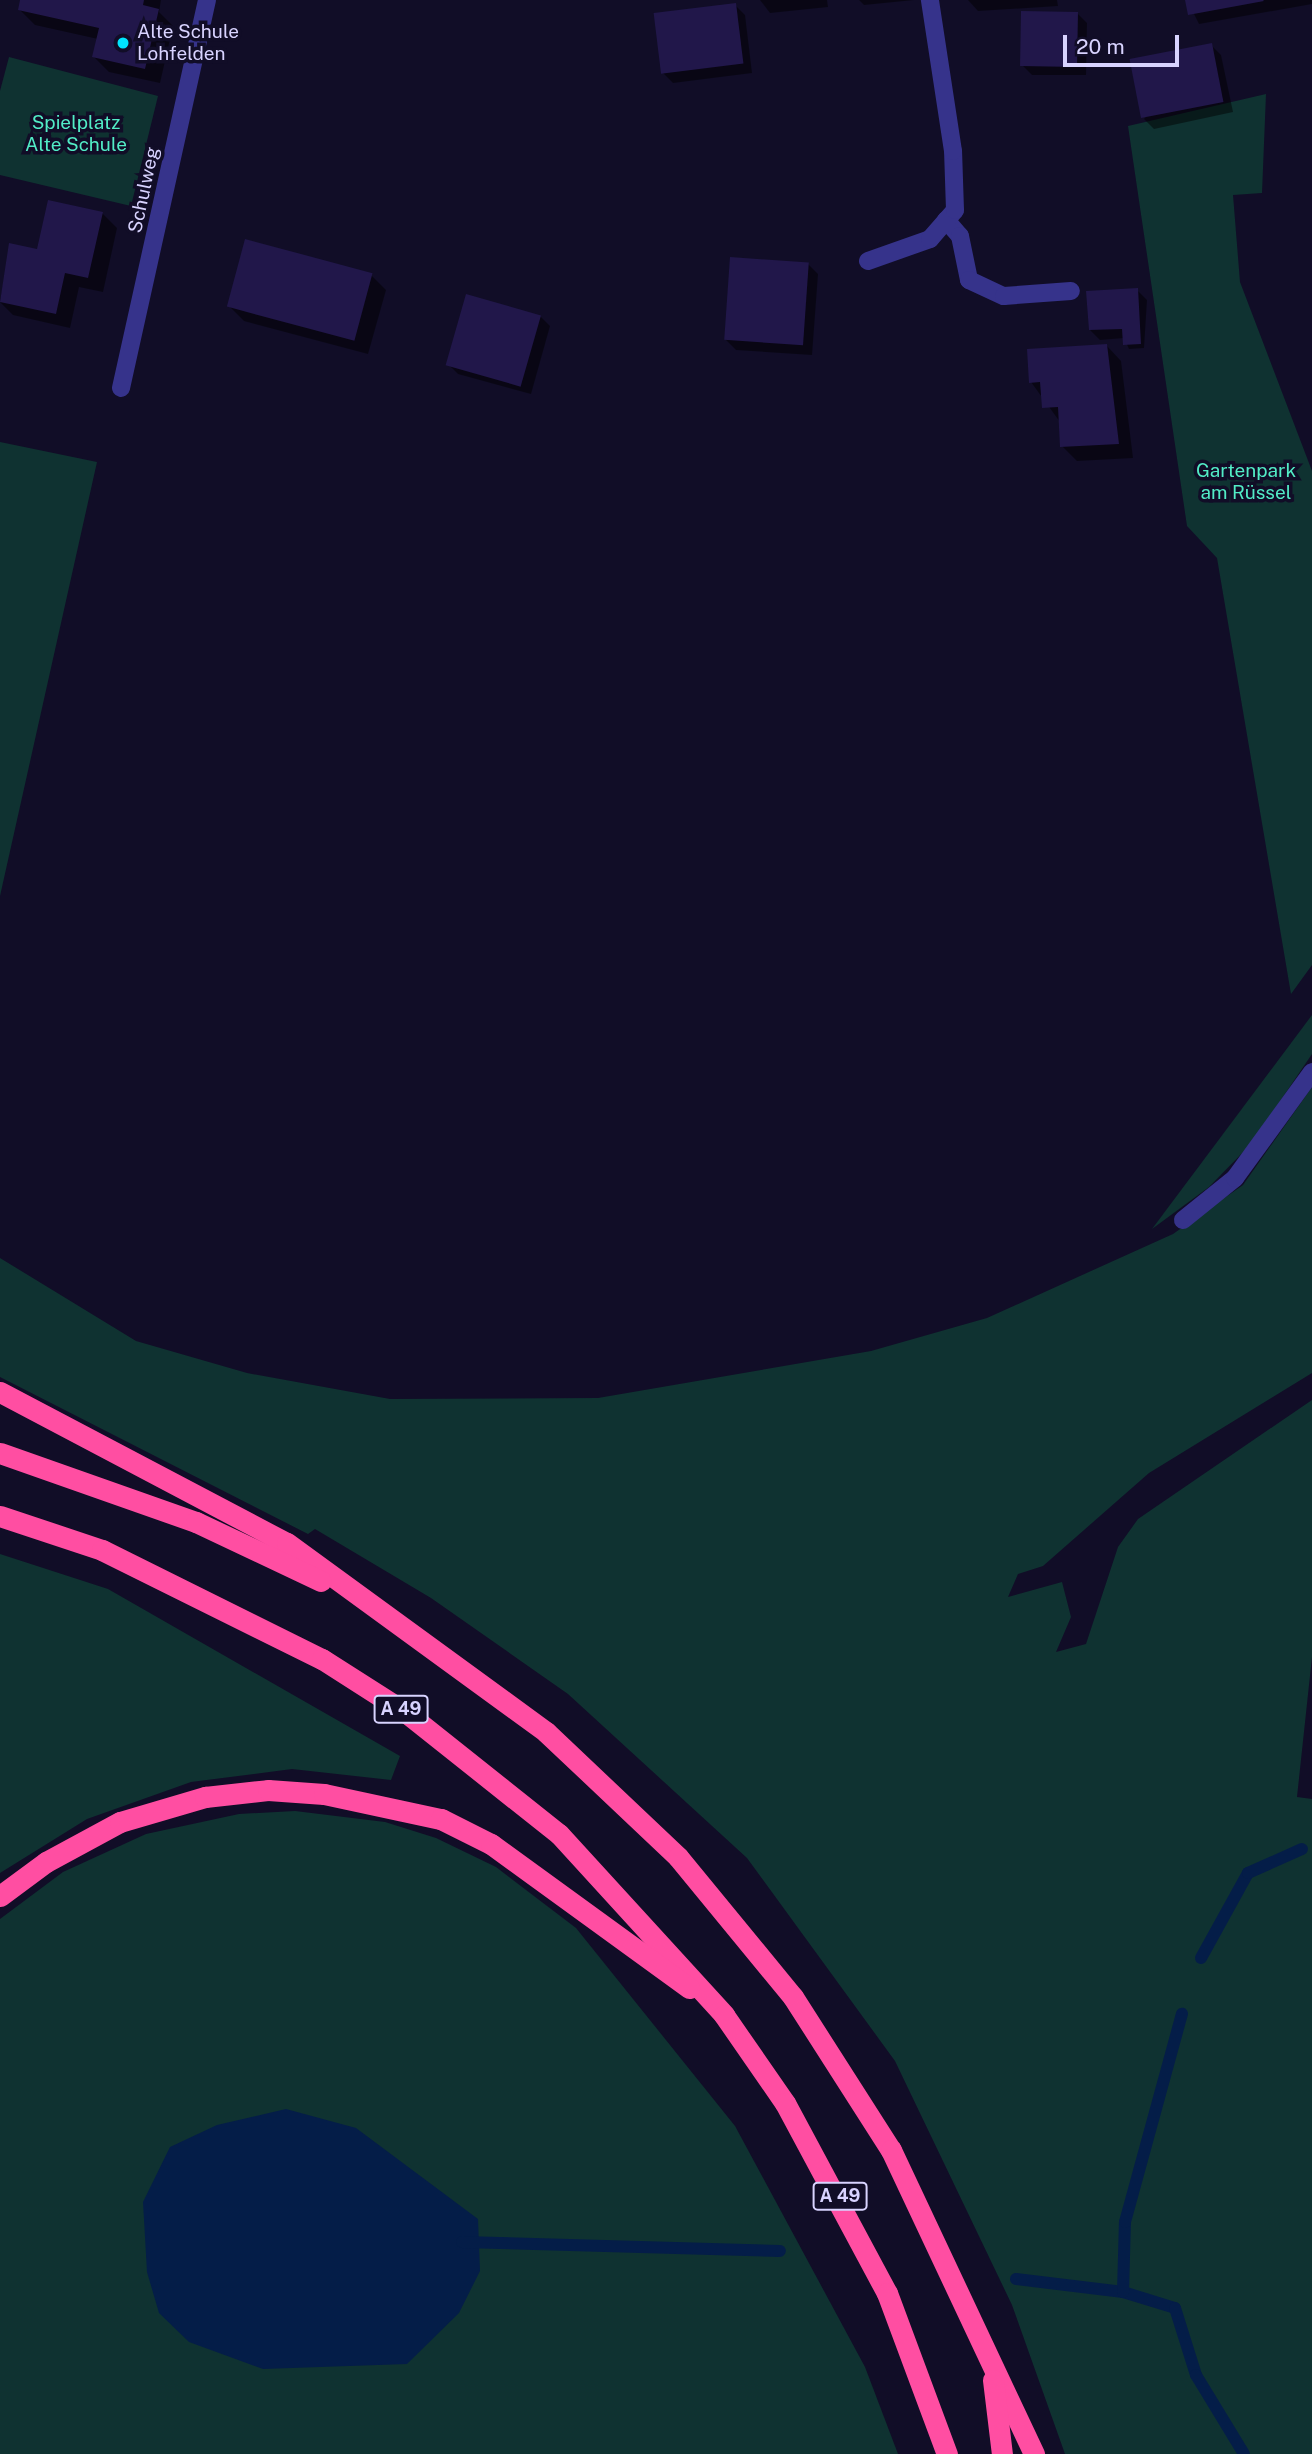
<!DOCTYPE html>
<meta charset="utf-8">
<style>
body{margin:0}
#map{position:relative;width:1312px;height:2454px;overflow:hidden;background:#110d27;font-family:"Public Sans",sans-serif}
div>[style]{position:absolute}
.green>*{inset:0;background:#0f3231}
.water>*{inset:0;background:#041d48}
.shadow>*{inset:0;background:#0007}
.stream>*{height:12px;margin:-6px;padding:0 6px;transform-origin:6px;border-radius:6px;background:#041d48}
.building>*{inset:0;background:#21174a;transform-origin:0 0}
.minor>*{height:18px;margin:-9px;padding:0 9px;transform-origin:9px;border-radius:9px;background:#36338b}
.highway>*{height:21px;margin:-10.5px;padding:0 10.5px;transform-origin:10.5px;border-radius:10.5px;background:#ff4ea2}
.dots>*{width:19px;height:19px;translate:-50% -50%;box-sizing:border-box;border:4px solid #110d27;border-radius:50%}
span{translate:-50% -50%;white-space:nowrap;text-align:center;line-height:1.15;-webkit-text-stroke:7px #110d27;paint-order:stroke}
.shield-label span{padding:2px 5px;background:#110d27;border:2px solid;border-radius:5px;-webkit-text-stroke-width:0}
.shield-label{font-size:18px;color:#d8d3ff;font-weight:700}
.poi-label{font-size:19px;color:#d8d3ff}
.left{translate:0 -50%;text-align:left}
.park-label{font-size:19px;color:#52ecc6}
.street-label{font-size:19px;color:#d8d3ff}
.scale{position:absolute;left:1063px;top:35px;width:116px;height:32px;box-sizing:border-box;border:4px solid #d8d3ff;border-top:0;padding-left:9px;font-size:21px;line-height:24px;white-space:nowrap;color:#d8d3ff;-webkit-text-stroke:5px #110d27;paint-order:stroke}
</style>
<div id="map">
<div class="green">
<div style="clip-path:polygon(9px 57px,158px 96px,131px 206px,0 175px,0 91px)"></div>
<div style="clip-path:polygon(1266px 94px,1262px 193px,1233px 195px,1240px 282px,1312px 471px,1312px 965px,1291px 994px,1217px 558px,1187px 526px,1128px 126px)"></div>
<div style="clip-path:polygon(0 442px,97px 462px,0 896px)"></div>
<div style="clip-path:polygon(1312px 1015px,1312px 1054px,1251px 1144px,1209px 1187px,1152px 1229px)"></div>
<div style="clip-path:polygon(1312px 1087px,1312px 1373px,1149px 1473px,1043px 1566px,1018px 1574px,1008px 1597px,1062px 1582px,1071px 1617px,1056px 1652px,1086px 1644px,1118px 1547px,1138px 1519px,1312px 1400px,1312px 1657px,1297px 1797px,1312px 1799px,1312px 2454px,1065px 2454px,1012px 2305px,895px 2061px,747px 1858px,568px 1694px,431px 1598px,315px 1529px,308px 1534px,0 1377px,0 1258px,136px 1341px,247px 1373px,390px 1399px,598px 1398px,871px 1351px,987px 1318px,1173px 1234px,1243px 1185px)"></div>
<div style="clip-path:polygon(0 1554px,108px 1589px,400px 1756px,391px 1780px,292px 1769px,191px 1782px,87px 1819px,0 1873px)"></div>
<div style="clip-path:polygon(295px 1811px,385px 1822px,436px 1838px,496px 1867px,576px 1928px,735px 2126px,865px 2367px,898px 2454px,0 2454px,0 1919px,63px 1872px,146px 1834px,239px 1814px)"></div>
</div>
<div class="water">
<div style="clip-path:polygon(286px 2109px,356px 2128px,478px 2219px,480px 2271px,459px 2313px,407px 2364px,263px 2369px,189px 2342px,159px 2313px,147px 2272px,143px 2202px,170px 2147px,217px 2125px)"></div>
</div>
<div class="shadow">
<div style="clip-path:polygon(22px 0,161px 0,159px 12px,173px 26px,160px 83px,109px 72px,94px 57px,98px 39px,35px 25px,20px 10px)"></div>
<div style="clip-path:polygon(760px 0,827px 0,828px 7px,770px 13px)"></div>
<div style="clip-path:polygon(859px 0,914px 0,864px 5px)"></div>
<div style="clip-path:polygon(968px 0,1057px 0,1058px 6px,978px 11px)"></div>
<div style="clip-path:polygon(1187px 0,1312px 0,1312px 4px,1199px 24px)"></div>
<div style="clip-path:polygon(735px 5px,745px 15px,752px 73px,673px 83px,663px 73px)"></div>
<div style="clip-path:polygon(1077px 13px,1087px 23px,1086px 75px,1032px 75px,1022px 65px)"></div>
<div style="clip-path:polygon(1211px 45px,1221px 55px,1233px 112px,1154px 129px,1144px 119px)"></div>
<div style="clip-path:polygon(102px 213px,117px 228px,103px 292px,79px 287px,70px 328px,13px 315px,0 302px,10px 245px,39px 251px)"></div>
<div style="clip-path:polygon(808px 264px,818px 274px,812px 355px,736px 350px,726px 340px)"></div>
<div style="clip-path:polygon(371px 275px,386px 290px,368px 354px,244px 321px,229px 306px)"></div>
<div style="clip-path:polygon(1137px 290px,1147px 300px,1144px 348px,1129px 349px,1124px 338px,1100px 340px,1090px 330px)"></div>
<div style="clip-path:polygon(540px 316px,550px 326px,531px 394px,458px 374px,448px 364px)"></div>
<div style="clip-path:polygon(1107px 346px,1121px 361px,1133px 458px,1077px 461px,1062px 446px,1060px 422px,1031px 382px)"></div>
</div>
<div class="stream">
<div style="left:1201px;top:1958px;width:97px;rotate:-61.1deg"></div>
<div style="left:1248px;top:1873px;width:59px;rotate:-24deg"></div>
<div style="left:462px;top:2242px;width:318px;rotate:1.6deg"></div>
<div style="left:1016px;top:2279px;width:108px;rotate:6.9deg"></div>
<div style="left:1123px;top:2292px;width:54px;rotate:17.1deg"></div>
<div style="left:1175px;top:2308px;width:70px;rotate:72.6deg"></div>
<div style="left:1196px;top:2375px;width:92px;rotate:58.7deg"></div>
<div style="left:1123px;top:2292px;width:70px;rotate:-88.4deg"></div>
<div style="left:1125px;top:2222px;width:216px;rotate:-74.7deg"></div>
</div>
<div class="building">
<div style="clip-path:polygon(20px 0,144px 0,143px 5px,159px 9px,145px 69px,92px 57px,99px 28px,18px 10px)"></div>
<div style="clip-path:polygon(1185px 0,1263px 0,1264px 1px,1188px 15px)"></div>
<div style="left:736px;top:3px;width:61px;height:83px;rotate:83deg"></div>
<div style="left:1021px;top:11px;width:57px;height:55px;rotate:1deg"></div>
<div style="left:1212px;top:43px;width:60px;height:84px;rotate:79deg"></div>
<div style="clip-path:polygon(48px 200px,103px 212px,88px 278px,65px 273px,56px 314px,0 302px,9px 243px,37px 249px)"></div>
<div style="left:245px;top:239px;width:132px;height:70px;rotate:15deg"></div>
<div style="left:730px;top:257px;width:79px;height:83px;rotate:4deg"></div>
<div style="clip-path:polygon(1138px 288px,1141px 344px,1123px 345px,1122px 329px,1089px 330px,1086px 291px)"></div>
<div style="left:466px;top:294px;width:78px;height:74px;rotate:16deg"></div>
<div style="clip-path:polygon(1107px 344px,1119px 444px,1060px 447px,1058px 407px,1042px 408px,1040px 382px,1029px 383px,1027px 349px)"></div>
</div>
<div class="minor">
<div style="left:946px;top:220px;width:21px;rotate:49deg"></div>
<div style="left:960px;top:236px;width:45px;rotate:78.4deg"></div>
<div style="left:969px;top:280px;width:38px;rotate:25deg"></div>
<div style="left:1004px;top:296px;width:67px;rotate:-4.3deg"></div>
<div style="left:868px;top:261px;width:66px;rotate:-19.5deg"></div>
<div style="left:930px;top:239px;width:38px;rotate:-49deg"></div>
<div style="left:955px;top:210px;width:59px;rotate:-91.9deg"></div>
<div style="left:953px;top:151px;width:153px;rotate:-98.7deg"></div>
<div style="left:121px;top:388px;width:397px;rotate:-77.5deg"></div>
<div style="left:1183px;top:1220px;width:67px;rotate:-38.9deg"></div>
<div style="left:1235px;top:1178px;width:131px;rotate:-54deg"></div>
</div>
<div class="highway">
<div style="left:0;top:1392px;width:324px;rotate:27.8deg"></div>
<div style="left:287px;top:1543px;width:321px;rotate:36.1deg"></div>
<div style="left:546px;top:1732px;width:182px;rotate:43.4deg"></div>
<div style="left:678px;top:1857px;width:181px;rotate:50.6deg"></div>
<div style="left:793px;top:1997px;width:182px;rotate:57.4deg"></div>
<div style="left:891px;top:2150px;width:336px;rotate:64.8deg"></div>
<div style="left:0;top:1453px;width:208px;rotate:19.4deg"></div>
<div style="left:196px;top:1522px;width:138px;rotate:25.3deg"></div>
<div style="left:0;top:1516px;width:108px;rotate:18.4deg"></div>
<div style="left:102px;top:1550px;width:246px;rotate:26.4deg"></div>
<div style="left:322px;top:1659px;width:102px;rotate:32.6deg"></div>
<div style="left:408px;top:1714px;width:193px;rotate:38.5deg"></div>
<div style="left:559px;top:1834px;width:245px;rotate:47.6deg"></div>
<div style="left:724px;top:2015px;width:107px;rotate:55.3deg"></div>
<div style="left:785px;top:2103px;width:216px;rotate:61.8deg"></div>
<div style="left:887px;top:2293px;width:172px;rotate:69.6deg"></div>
<div style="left:0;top:1896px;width:57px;rotate:-36.5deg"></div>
<div style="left:46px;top:1862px;width:84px;rotate:-28.4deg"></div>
<div style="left:120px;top:1822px;width:89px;rotate:-16.4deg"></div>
<div style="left:205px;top:1797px;width:63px;rotate:-6.3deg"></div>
<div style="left:268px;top:1790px;width:56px;rotate:4.1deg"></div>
<div style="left:324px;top:1794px;width:120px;rotate:12.1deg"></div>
<div style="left:441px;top:1819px;width:56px;rotate:26.6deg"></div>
<div style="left:491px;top:1844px;width:245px;rotate:36deg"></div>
<div style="left:993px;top:2380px;width:75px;rotate:83.1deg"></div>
</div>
<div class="dots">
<div style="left:123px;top:43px;background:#00e4fe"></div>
</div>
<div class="shield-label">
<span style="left:401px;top:1709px">A 49</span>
<span style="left:840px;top:2196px">A 49</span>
</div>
<div class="poi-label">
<span class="left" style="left:137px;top:43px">Alte Schule<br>Lohfelden</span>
</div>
<div class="park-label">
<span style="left:76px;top:134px">Spielplatz<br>Alte Schule</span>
<span style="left:1246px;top:482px">Gartenpark<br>am Rüssel</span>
</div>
<div class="street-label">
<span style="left:144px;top:190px;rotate:-78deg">Schulweg</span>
</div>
<div class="scale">20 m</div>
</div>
